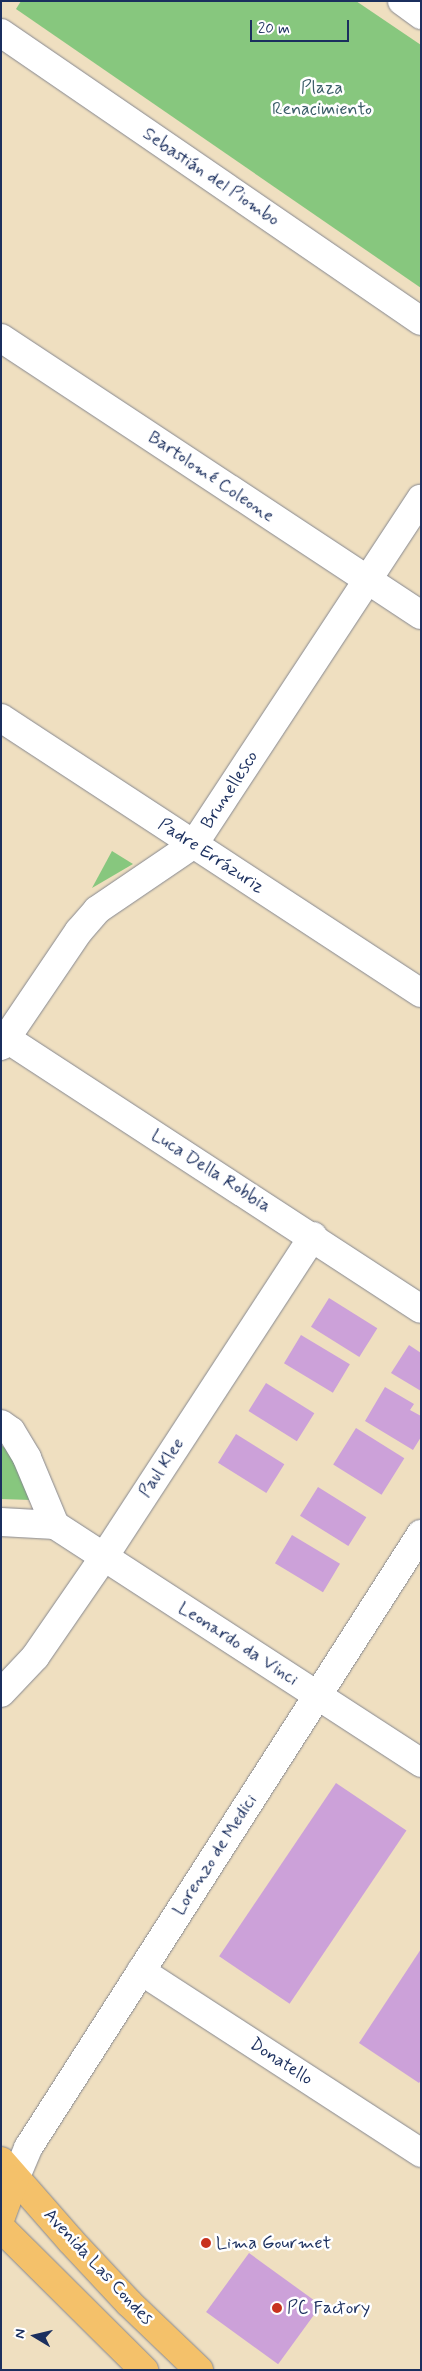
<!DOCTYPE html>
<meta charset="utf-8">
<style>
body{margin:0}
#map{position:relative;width:422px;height:2371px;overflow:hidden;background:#efdfc0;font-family:Mynerve,sans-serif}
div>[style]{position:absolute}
.green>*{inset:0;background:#87c77e}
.building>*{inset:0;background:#cca1d9;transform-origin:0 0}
.roads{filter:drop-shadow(0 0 1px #85878f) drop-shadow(0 0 1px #85878f)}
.minor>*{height:28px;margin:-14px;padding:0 14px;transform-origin:14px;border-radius:14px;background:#fff}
.major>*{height:28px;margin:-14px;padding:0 14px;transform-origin:14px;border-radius:14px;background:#f4c16a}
.dots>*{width:14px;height:14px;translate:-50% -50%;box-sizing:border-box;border:2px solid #fff;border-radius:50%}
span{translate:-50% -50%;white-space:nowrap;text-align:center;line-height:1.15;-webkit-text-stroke:5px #fff;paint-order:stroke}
.park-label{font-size:18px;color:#3b5d68}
.street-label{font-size:18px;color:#1b2f5e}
.poi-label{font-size:18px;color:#1b2f5e}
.left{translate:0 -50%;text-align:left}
.frame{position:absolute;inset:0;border:2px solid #1b2f5e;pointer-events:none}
.north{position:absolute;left:10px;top:2311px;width:50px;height:50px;-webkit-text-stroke:4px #fff;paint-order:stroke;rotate:279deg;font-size:14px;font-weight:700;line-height:20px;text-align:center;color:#1b2f5e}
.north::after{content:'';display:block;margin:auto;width:18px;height:22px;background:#1b2f5e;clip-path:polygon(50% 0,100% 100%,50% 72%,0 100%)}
.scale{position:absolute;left:250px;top:20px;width:99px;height:22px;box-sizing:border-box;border:2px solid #1b2f5e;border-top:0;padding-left:6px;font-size:15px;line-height:18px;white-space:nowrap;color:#1b2f5e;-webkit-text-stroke:4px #fff;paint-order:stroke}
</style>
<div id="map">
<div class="green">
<div style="clip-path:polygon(21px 1px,356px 1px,421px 45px,421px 288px,16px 9px)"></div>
<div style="clip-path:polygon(112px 851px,133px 864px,92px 888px)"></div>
<div style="clip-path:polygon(1px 1445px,10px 1452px,31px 1500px,1px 1499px)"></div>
</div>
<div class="building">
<div style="left:329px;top:1298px;width:57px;height:34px;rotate:32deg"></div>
<div style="left:301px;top:1335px;width:57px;height:33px;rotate:31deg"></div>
<div style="clip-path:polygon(409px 1345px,421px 1353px,421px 1391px,391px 1373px)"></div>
<div style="left:266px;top:1383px;width:57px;height:33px;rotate:32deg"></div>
<div style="clip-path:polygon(385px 1387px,414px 1404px,410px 1410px,421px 1416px,421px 1437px,413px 1450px,365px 1421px)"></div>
<div style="left:356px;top:1428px;width:57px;height:43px;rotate:32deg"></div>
<div style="left:236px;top:1434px;width:57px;height:34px;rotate:32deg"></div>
<div style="left:318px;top:1487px;width:57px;height:34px;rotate:32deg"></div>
<div style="left:292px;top:1535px;width:56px;height:33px;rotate:31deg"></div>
<div style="left:336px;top:1783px;width:85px;height:209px;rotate:34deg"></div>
<div style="clip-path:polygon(421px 1949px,421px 2080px,419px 2083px,359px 2043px)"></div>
<div style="left:249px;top:2253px;width:89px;height:73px;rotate:36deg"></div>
</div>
<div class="roads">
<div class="minor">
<div style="left:402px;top:1px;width:24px;rotate:36deg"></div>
<div style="left:1px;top:33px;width:509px;rotate:34.44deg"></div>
<div style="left:1px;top:338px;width:503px;rotate:33.41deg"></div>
<div style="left:1px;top:718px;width:502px;rotate:33.22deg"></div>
<div style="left:1px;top:1035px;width:501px;rotate:33.12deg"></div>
<div style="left:1px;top:1046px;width:139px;rotate:-55.9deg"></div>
<div style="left:79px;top:931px;width:28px;rotate:-49deg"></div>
<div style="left:97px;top:910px;width:117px;rotate:-34.2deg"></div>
<div style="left:194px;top:844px;width:413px;rotate:-56.7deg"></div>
<div style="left:1px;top:1424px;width:12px;rotate:35deg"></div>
<div style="left:11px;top:1431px;width:31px;rotate:59deg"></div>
<div style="left:27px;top:1458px;width:73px;rotate:67.3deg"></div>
<div style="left:1px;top:1522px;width:54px;rotate:3.2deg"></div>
<div style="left:55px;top:1525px;width:437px;rotate:33deg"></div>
<div style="left:1px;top:1693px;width:50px;rotate:-46.6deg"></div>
<div style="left:35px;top:1657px;width:121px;rotate:-55.4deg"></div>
<div style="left:104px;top:1557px;width:383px;rotate:-56.9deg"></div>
<div style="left:141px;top:1971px;width:334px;rotate:33deg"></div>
<div style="left:15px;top:2179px;width:34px;rotate:-67deg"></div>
<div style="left:28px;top:2148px;width:729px;rotate:-57.38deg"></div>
</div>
<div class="major">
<div style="left:1px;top:2161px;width:106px;rotate:48.8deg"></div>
<div style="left:71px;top:2241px;width:85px;rotate:46.9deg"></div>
<div style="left:129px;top:2303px;width:97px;rotate:43.7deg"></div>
<div style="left:1px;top:2217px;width:40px;rotate:-69.8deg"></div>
<div style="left:1px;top:2228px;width:202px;rotate:44.8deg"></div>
</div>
</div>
<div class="dots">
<div style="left:206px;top:2243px;background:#c8321e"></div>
<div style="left:277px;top:2308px;background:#c8321e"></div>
</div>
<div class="park-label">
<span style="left:322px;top:99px">Plaza<br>Renacimiento</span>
</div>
<div class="street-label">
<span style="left:211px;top:177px;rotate:34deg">Sebastián del Piombo</span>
<span style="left:211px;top:477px;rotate:34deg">Bartolomé Coleone</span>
<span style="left:230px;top:790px;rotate:-57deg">Brunellesco</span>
<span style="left:211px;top:856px;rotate:33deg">Padre Errázuriz</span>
<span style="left:211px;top:1171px;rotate:33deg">Luca Della Robbia</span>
<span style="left:162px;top:1468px;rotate:-57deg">Paul Klee</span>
<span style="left:238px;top:1644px;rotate:33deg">Leonardo da Vinci</span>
<span style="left:215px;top:1855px;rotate:-57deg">Lorenzo de Medici</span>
<span style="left:281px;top:2062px;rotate:33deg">Donatello</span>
<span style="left:98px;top:2267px;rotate:47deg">Avenida Las Condes</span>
</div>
<div class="poi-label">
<span class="left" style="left:216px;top:2243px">Lima Gourmet</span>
<span class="left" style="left:287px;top:2308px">PC Factory</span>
</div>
<div class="frame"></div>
<div class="north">N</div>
<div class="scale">20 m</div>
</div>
